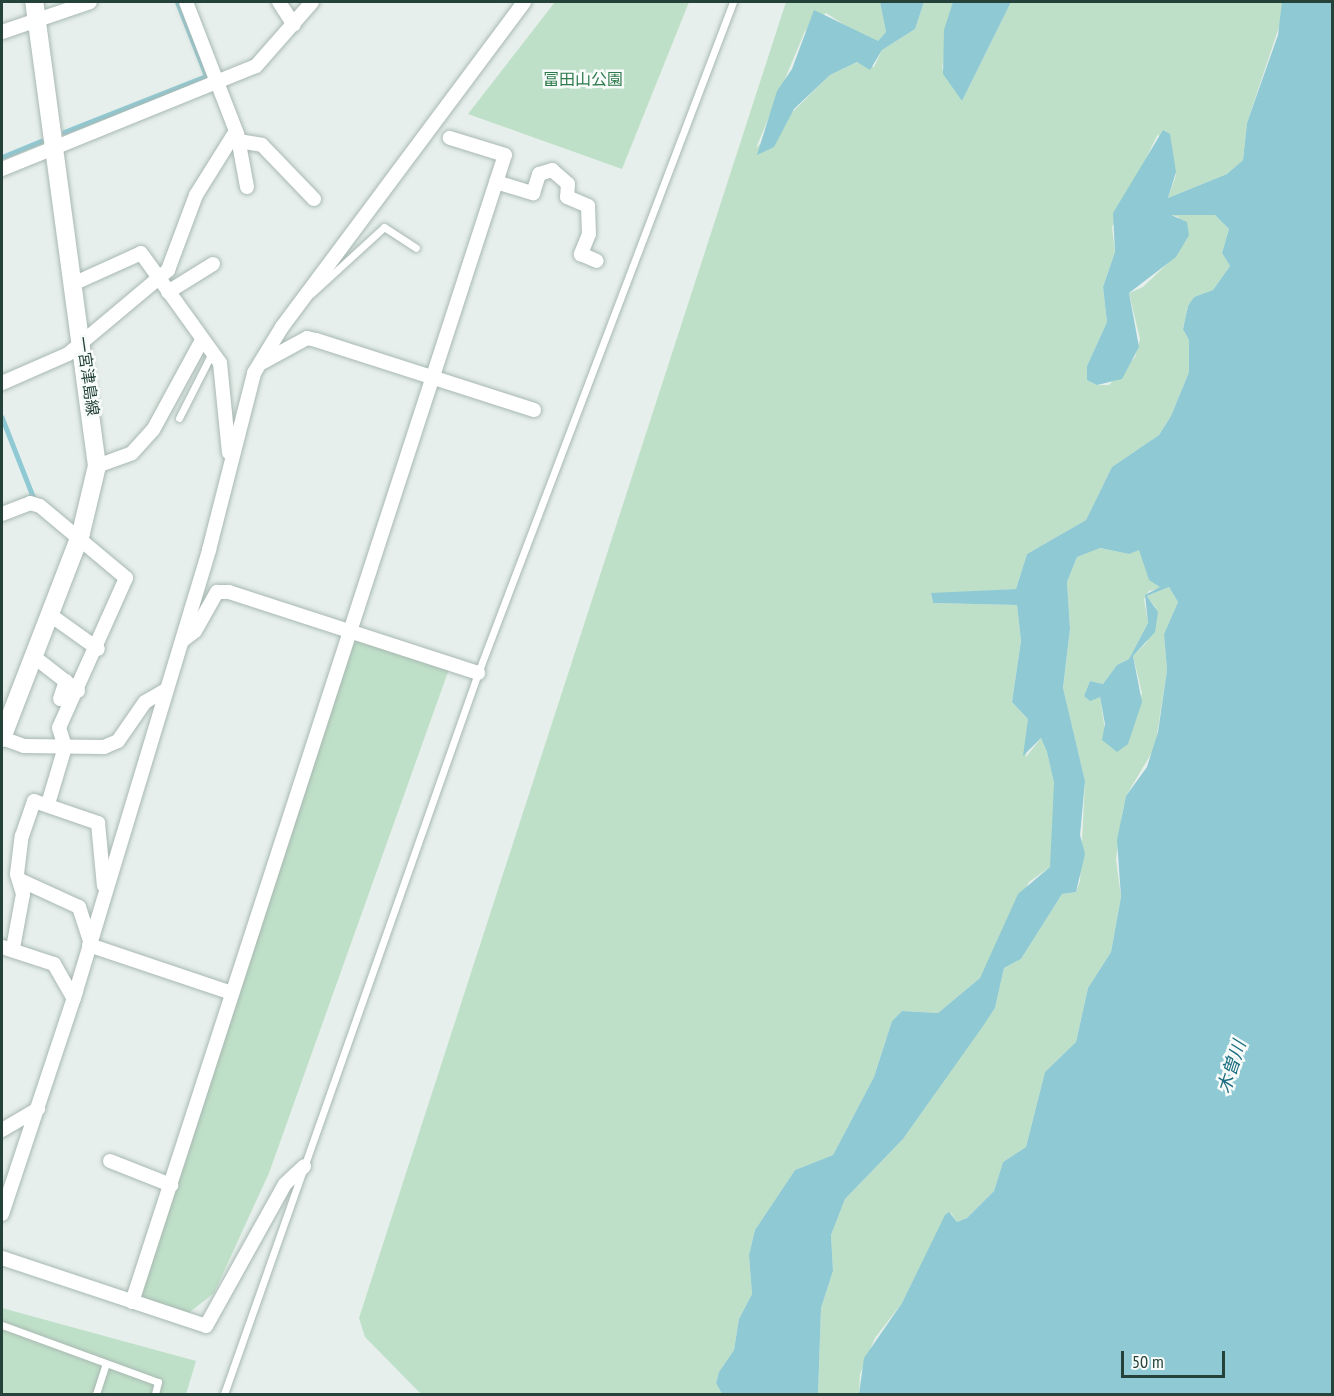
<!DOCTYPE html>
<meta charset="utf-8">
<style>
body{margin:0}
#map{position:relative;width:1334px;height:1396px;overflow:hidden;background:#e6efeb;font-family:"PT Sans Narrow","Noto Sans JP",sans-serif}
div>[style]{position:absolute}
.green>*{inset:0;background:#bfe0c8}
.water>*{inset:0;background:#8ec9d4}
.stream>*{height:4.5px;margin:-2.25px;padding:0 2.25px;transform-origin:2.25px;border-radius:2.25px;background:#8ec9d4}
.roads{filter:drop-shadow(0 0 2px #a8b8b2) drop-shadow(0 0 2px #a8b8b2)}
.service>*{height:7px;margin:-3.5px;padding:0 3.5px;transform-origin:3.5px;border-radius:3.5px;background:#fff}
.minor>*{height:14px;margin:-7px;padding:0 7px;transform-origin:7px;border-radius:7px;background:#fff}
.secondary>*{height:18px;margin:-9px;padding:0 9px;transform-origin:9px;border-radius:9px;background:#fff}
span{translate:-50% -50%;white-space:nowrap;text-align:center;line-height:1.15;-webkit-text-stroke:5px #f7fbf9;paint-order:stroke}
.park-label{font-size:16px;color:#2d7a4b}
.street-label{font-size:16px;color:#24423a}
.water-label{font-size:18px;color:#1c6f80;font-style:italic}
.frame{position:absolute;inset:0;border:3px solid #24423a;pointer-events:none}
.scale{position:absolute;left:1121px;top:1351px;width:104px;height:27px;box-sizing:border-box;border:3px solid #24423a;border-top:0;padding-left:8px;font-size:18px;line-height:21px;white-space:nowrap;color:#24423a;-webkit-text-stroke:4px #f7fbf9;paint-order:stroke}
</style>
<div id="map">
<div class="green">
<div style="clip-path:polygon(555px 2px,689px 2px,622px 169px,468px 114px)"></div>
<div style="clip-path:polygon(786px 2px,880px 2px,886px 32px,878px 41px,868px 40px,826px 13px,805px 31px,756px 148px,830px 75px,857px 62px,874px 67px,882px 50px,915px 29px,924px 2px,953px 2px,942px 68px,962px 101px,1011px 2px,1282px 2px,1283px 15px,1247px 123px,1243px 160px,1227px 174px,1168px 198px,1176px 175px,1158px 134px,1112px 227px,1115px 252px,1103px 287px,1107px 322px,1087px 366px,1087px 380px,1097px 385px,1109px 385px,1135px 357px,1140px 339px,1129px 293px,1143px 287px,1169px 262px,1179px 217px,1170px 215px,1215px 215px,1229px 229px,1222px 253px,1230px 266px,1213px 290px,1194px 297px,1188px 306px,1183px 328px,1189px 340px,1189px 372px,1171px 416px,1159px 435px,1112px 467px,1086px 520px,1027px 554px,1016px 589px,931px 594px,933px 603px,1017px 605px,1021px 641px,1012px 702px,1028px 719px,1026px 757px,1041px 738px,1047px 752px,1054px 783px,1054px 857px,1050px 867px,1029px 882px,980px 978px,938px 1013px,902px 1011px,892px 1021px,874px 1077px,833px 1155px,795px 1170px,755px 1230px,749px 1255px,752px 1294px,739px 1319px,734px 1350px,719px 1372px,716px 1383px,722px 1394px,421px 1394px,365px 1337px,359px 1318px)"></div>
<div style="clip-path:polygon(1099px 548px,1129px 554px,1139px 549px,1161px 588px,1149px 591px,1144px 599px,1148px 623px,1129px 659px,1117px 665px,1103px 684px,1090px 681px,1084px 696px,1100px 697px,1105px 730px,1128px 744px,1142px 693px,1133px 656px,1147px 642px,1156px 608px,1147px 596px,1169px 587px,1178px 602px,1164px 634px,1167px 670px,1155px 747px,1126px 796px,1122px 815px,1116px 859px,1121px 897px,1111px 952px,1088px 988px,1076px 1042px,1045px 1072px,1026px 1147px,1003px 1162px,994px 1191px,967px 1218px,957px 1222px,951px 1213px,939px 1229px,902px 1303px,875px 1338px,860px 1374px,859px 1394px,818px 1394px,821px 1308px,833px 1271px,831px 1235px,845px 1199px,903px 1139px,995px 1008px,1004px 968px,1021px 959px,1062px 894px,1076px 892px,1080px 881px,1085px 781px,1063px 689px,1070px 629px,1067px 582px,1077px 557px)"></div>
<div style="clip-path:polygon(353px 636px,449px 669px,269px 1173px,214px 1293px,186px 1315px,137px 1300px)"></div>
<div style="clip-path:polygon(2px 1308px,196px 1361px,186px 1394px,2px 1394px)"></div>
</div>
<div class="water">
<div style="clip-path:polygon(880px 2px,924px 2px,915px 29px,882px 50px,870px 70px,857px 62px,830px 75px,794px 109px,774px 147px,757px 155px,777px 91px,792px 69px,814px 10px,878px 41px,886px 32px)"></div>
<div style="clip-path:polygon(953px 2px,1011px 2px,962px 101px,943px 74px,944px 30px)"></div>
<div style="clip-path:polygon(1282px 2px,1332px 2px,1332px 1394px,859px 1394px,864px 1358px,902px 1303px,945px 1215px,949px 1212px,957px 1222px,967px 1218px,994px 1191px,1003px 1162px,1026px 1147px,1045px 1072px,1076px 1042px,1088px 988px,1111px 952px,1121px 897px,1117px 840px,1126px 796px,1147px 767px,1158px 732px,1167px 670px,1164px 634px,1178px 602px,1169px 587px,1147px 596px,1158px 612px,1155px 632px,1133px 656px,1142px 702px,1128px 744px,1117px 752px,1102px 740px,1105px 724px,1100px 697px,1090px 701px,1084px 696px,1090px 681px,1103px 684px,1117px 665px,1129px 659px,1148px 623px,1145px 595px,1160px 587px,1149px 580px,1139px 550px,1129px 554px,1100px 548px,1077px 557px,1067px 582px,1070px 629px,1063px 688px,1085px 781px,1080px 835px,1085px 854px,1076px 892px,1062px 894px,1021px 959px,1004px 968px,995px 1008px,983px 1026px,903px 1139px,845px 1199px,831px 1235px,833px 1271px,821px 1308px,818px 1394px,722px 1394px,716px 1383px,719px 1372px,734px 1350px,739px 1319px,752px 1294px,749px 1255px,755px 1230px,795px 1170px,833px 1155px,874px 1077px,892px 1021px,902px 1011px,938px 1013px,980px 978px,1018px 894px,1050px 867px,1054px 783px,1047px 752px,1041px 738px,1023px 756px,1028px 719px,1012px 702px,1021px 641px,1017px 605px,933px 603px,931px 593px,1016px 589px,1027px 554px,1086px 520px,1112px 467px,1159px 435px,1171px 416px,1189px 372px,1189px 340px,1183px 329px,1188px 306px,1194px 297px,1213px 290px,1230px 266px,1222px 253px,1229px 229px,1215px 215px,1171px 215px,1187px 222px,1189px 235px,1176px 257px,1129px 293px,1139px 347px,1122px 379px,1097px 385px,1087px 380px,1087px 366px,1107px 322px,1103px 287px,1115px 252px,1113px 213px,1163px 130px,1170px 134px,1176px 172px,1168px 198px,1227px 174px,1243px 160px,1247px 123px,1278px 35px)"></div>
</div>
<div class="stream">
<div style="left:64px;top:132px;width:153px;rotate:-21.5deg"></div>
<div style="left:206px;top:76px;width:79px;rotate:-111.4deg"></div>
<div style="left:2px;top:157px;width:42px;rotate:-22.3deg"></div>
<div style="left:2px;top:417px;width:85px;rotate:68.6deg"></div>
<div style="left:33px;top:496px;width:8px;rotate:157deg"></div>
</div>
<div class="roads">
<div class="service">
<div style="left:311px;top:294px;width:99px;rotate:-42.5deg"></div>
<div style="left:384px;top:227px;width:38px;rotate:33deg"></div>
<div style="left:179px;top:418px;width:73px;rotate:-63.1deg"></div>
<div style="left:2px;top:1325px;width:166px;rotate:20.1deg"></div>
<div style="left:158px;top:1382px;width:12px;rotate:104deg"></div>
<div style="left:96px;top:1394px;width:29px;rotate:-72deg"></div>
<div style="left:224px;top:1394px;width:764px;rotate:-70.59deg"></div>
<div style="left:478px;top:673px;width:718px;rotate:-69.19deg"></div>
</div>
<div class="minor">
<div style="left:279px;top:2px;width:27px;rotate:57deg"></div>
<div style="left:2px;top:32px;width:93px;rotate:-18.8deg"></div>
<div style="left:237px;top:133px;width:55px;rotate:79.5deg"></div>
<div style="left:238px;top:141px;width:24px;rotate:9deg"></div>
<div style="left:262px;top:145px;width:75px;rotate:46.1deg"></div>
<div style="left:2px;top:169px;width:274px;rotate:-22.1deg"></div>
<div style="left:256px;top:66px;width:85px;rotate:-48.8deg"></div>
<div style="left:496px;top:182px;width:39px;rotate:17deg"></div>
<div style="left:533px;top:193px;width:20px;rotate:-72deg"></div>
<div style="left:539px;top:174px;width:14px;rotate:-17deg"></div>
<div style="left:552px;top:170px;width:21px;rotate:41deg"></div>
<div style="left:568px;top:184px;width:13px;rotate:94deg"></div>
<div style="left:567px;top:197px;width:23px;rotate:23deg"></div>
<div style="left:588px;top:206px;width:28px;rotate:88deg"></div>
<div style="left:589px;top:234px;width:22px;rotate:112deg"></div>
<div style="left:581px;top:254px;width:17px;rotate:24deg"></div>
<div style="left:75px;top:283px;width:72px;rotate:-24.4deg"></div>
<div style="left:141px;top:253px;width:135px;rotate:54.3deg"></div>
<div style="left:220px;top:363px;width:90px;rotate:84.3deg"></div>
<div style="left:168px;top:292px;width:53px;rotate:-31.9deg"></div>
<div style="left:263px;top:362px;width:50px;rotate:-28.6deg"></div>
<div style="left:307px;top:338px;width:9px;rotate:13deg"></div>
<div style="left:316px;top:340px;width:229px;rotate:17.8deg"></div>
<div style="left:2px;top:383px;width:72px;rotate:-23.7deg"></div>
<div style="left:68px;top:354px;width:131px;rotate:-40deg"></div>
<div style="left:168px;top:270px;width:80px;rotate:-69.5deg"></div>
<div style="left:196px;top:195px;width:75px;rotate:-58deg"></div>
<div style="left:236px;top:131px;width:138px;rotate:-111.2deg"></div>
<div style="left:97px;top:466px;width:37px;rotate:-20deg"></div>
<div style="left:132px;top:453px;width:31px;rotate:-48deg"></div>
<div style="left:153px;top:430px;width:102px;rotate:-61.4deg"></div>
<div style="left:2px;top:514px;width:30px;rotate:-21deg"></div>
<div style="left:30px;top:503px;width:10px;rotate:17deg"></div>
<div style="left:40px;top:506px;width:112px;rotate:39.9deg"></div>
<div style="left:126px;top:578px;width:164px;rotate:114.1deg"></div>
<div style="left:59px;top:728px;width:20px;rotate:72deg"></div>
<div style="left:65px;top:747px;width:59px;rotate:106.6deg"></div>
<div style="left:49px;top:614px;width:60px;rotate:35.5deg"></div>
<div style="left:182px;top:641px;width:16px;rotate:-38deg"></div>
<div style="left:195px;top:631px;width:45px;rotate:-60.6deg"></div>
<div style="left:217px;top:592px;width:12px"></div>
<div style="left:229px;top:592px;width:262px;rotate:18deg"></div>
<div style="left:33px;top:656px;width:57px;rotate:37.9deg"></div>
<div style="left:60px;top:699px;width:19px;rotate:-72deg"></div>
<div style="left:2px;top:738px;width:23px;rotate:20deg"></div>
<div style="left:24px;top:746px;width:80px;rotate:0.7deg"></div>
<div style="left:104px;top:747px;width:15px;rotate:-23deg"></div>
<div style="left:118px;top:741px;width:47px;rotate:-55.3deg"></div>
<div style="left:145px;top:702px;width:24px;rotate:-30deg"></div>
<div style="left:20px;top:880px;width:65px;rotate:24.6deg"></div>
<div style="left:79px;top:907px;width:36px;rotate:72deg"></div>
<div style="left:89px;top:945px;width:151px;rotate:18.6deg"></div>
<div style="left:2px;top:947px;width:55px;rotate:18.1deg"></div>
<div style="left:54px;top:964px;width:40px;rotate:60.3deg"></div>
<div style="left:13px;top:948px;width:55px;rotate:-79.5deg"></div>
<div style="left:23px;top:894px;width:21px;rotate:-107deg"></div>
<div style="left:17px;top:874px;width:38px;rotate:-83deg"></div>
<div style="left:22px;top:836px;width:37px;rotate:-71deg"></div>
<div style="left:34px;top:801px;width:68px;rotate:19deg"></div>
<div style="left:98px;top:823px;width:63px;rotate:84.6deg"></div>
<div style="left:2px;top:1130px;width:42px;rotate:-30.3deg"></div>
<div style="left:110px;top:1161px;width:66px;rotate:21.5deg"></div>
<div style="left:2px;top:1214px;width:235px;rotate:-71.6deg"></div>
<div style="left:76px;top:991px;width:461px;rotate:-73.2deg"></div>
<div style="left:209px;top:550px;width:183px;rotate:-75.7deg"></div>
<div style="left:254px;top:373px;width:54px;rotate:-58.7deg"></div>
<div style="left:282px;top:327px;width:405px;rotate:-53.3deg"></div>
<div style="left:2px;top:1258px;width:215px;rotate:18.4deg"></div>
<div style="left:206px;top:1326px;width:162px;rotate:-60.9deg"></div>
<div style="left:285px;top:1184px;width:26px;rotate:-43deg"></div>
<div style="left:132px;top:1302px;width:1206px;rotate:-71.99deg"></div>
<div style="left:505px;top:155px;width:58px;rotate:-162.8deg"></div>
</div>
<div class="secondary">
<div style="left:2px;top:738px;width:220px;rotate:-68.9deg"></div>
<div style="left:81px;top:533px;width:69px;rotate:-76.6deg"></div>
<div style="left:97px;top:466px;width:468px;rotate:-97.7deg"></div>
</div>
</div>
<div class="park-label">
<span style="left:583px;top:79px">冨田山公園</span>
</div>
<div class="street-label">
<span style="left:88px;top:376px;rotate:82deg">一宮津島線</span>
</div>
<div class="water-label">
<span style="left:1232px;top:1067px;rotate:-72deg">木曽川</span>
</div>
<div class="frame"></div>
<div class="scale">50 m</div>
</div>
